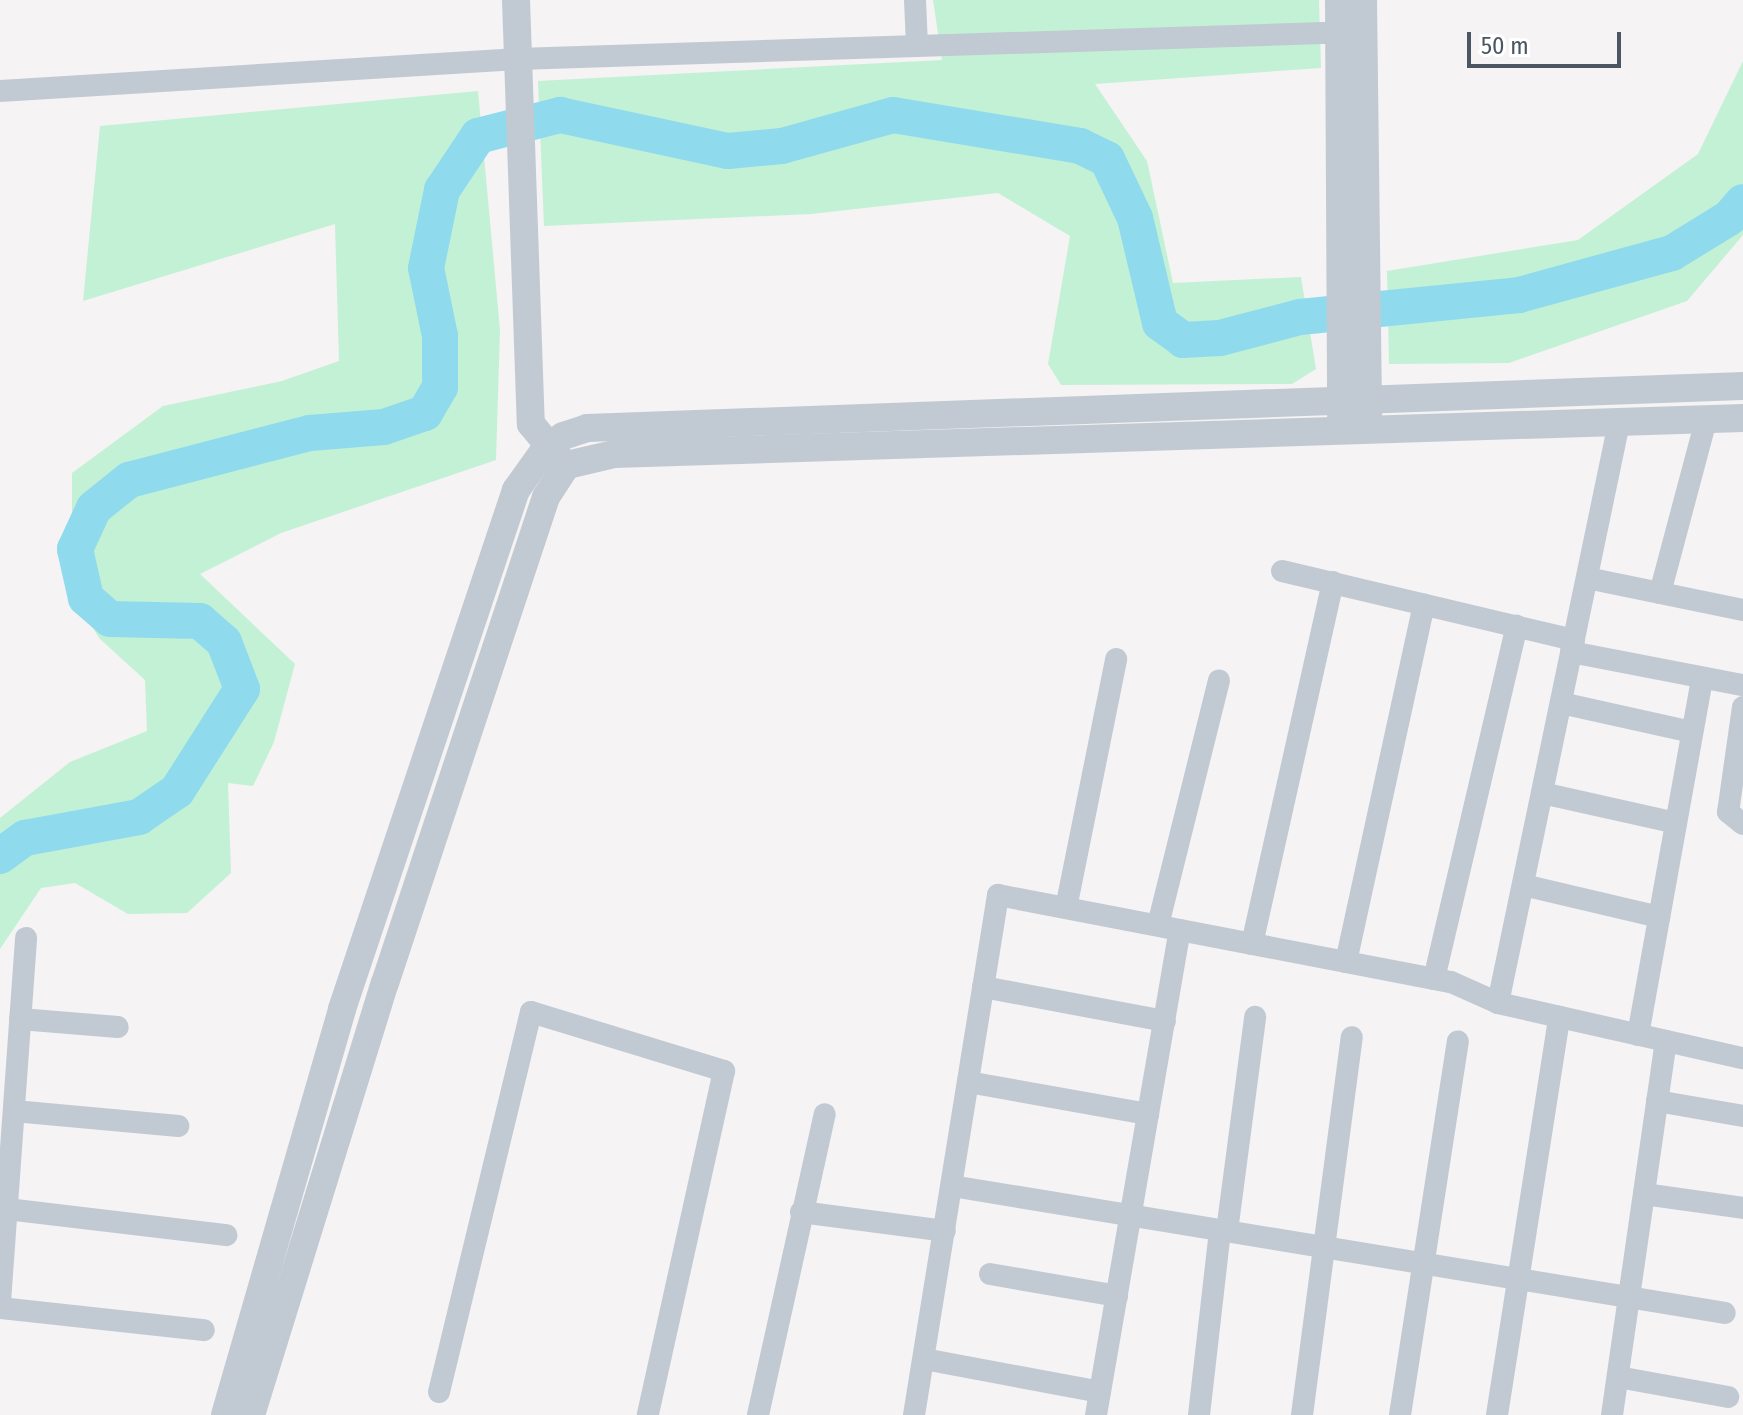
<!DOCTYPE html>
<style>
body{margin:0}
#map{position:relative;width:1743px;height:1415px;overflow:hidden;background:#f5f3f3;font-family:"Fira Sans Condensed",sans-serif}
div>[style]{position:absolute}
.green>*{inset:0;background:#c3f1d5}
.river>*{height:36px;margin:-18px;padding:0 18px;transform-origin:18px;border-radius:18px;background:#90daee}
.minor>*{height:22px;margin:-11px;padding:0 11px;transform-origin:11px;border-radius:11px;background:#c1cad2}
.tertiary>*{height:28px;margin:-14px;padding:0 14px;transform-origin:14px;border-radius:14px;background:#c1cad2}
span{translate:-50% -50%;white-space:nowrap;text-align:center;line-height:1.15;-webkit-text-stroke:6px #fff;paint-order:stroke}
.scale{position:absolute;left:1467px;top:32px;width:154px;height:36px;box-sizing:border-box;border:4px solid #4a5661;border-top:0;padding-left:10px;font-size:24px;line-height:28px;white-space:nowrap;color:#4a5661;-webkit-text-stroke:6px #fff;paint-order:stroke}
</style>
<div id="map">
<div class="green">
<div style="clip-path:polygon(933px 0,1319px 0,1321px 68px,1095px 84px,1147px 161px,1173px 283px,1301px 277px,1316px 369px,1292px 384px,1061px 385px,1048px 364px,1070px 236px,998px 193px,811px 214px,544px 226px,538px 81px,942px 60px)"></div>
<div style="clip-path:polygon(1743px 61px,1743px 235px,1687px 301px,1509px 363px,1389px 364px,1387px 271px,1578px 240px,1698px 154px)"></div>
<div style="clip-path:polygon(478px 91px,500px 330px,496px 460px,281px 533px,200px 574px,295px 664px,274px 742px,253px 786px,228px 783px,231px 873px,187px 913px,128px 914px,75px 883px,41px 888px,0 949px,0 818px,70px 762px,147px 731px,145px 680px,99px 638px,72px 593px,72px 473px,163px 406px,282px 381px,339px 361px,335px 224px,83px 301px,100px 126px)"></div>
</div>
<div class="river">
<div style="left:0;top:856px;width:31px;rotate:-36deg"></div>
<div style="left:25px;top:838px;width:116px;rotate:-10.4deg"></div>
<div style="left:139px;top:817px;width:46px;rotate:-34.4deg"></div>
<div style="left:177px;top:791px;width:121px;rotate:-57.5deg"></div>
<div style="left:242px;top:689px;width:50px;rotate:-111deg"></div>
<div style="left:224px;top:642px;width:32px;rotate:-139deg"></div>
<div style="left:200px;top:621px;width:90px;rotate:-178.7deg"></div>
<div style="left:110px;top:619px;width:32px;rotate:-139deg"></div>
<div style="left:86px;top:598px;width:50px;rotate:-102.7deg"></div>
<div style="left:75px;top:549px;width:45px;rotate:-65.1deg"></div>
<div style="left:94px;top:508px;width:45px;rotate:-38.7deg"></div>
<div style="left:129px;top:480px;width:187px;rotate:-14.6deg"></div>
<div style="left:310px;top:433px;width:74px;rotate:-4.6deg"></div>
<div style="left:384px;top:427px;width:43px;rotate:-18.9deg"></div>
<div style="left:425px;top:413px;width:30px;rotate:-60deg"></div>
<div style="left:440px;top:387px;width:51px;rotate:-90deg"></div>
<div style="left:440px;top:336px;width:69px;rotate:-101.6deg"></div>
<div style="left:426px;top:268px;width:80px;rotate:-78.4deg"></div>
<div style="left:442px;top:190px;width:65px;rotate:-56.3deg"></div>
<div style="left:478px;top:136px;width:85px;rotate:-14.4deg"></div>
<div style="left:560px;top:115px;width:172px;rotate:12.1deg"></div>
<div style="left:728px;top:151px;width:54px;rotate:-5.3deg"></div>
<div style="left:782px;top:146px;width:115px;rotate:-15.6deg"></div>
<div style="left:893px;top:115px;width:190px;rotate:9.4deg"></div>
<div style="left:1080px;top:146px;width:30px;rotate:26deg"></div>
<div style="left:1107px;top:159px;width:65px;rotate:64.6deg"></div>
<div style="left:1135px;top:218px;width:108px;rotate:76.6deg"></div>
<div style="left:1160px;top:323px;width:29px;rotate:36deg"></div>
<div style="left:1183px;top:340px;width:37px;rotate:-3deg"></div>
<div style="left:1220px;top:338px;width:83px;rotate:-14.7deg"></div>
<div style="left:1300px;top:317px;width:220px;rotate:-5.7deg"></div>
<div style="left:1519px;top:295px;width:159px;rotate:-15.4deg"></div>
<div style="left:1672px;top:253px;width:67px;rotate:-31.6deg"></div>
<div style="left:1729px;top:218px;width:21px;rotate:-49deg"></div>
</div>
<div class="minor">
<div style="left:915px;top:0;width:46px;rotate:87.5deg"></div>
<div style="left:0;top:91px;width:519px;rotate:-3.54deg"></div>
<div style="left:518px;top:59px;width:836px;rotate:-1.85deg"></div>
<div style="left:1282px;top:571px;width:300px;rotate:13.3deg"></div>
<div style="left:1587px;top:578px;width:159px;rotate:11.6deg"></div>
<div style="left:1660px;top:593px;width:179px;rotate:-75.1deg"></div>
<div style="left:1571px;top:652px;width:175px;rotate:10.9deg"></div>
<div style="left:1561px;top:703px;width:134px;rotate:12.5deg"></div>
<div style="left:1743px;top:707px;width:106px;rotate:98.1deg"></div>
<div style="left:1728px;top:812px;width:19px;rotate:39deg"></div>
<div style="left:1542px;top:793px;width:137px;rotate:12.6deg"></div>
<div style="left:1523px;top:885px;width:140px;rotate:13.2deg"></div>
<div style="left:1066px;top:908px;width:254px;rotate:-78.6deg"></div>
<div style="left:1158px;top:925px;width:252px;rotate:-76deg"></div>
<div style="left:1252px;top:944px;width:371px;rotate:-77.4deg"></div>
<div style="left:1346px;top:962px;width:366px;rotate:-77.7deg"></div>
<div style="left:1434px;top:979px;width:363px;rotate:-76.8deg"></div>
<div style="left:983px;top:987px;width:185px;rotate:10.6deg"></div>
<div style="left:1498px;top:1003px;width:592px;rotate:-78.22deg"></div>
<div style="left:20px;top:1019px;width:98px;rotate:4.7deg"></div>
<div style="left:1638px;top:1035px;width:363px;rotate:-79.8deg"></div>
<div style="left:968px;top:1082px;width:183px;rotate:10.1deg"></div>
<div style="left:1657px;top:1101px;width:87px;rotate:9.9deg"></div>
<div style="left:14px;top:1111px;width:165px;rotate:5.2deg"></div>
<div style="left:952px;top:1186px;width:783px;rotate:9.33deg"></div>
<div style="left:1644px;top:1194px;width:100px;rotate:8deg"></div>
<div style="left:7px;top:1209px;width:221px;rotate:6.8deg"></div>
<div style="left:801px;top:1212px;width:145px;rotate:7.5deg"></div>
<div style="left:1227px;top:1231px;width:216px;rotate:-82.5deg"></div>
<div style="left:990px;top:1274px;width:129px;rotate:9.8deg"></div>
<div style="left:0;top:1302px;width:365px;rotate:-85.9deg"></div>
<div style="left:0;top:1308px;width:205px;rotate:6.2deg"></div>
<div style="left:924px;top:1359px;width:179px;rotate:10.6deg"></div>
<div style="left:1618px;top:1377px;width:112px;rotate:10.3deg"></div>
<div style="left:439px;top:1392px;width:391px;rotate:-76.4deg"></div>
<div style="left:531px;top:1012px;width:202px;rotate:17deg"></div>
<div style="left:724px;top:1071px;width:352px;rotate:102.5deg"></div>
<div style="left:758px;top:1415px;width:308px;rotate:-77.5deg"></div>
<div style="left:914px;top:1415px;width:527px;rotate:-80.82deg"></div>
<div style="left:998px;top:895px;width:461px;rotate:10.9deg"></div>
<div style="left:1451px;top:982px;width:51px;rotate:24.1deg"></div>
<div style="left:1498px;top:1003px;width:251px;rotate:12.7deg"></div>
<div style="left:1096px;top:1415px;width:492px;rotate:-80.2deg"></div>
<div style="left:1199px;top:1415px;width:186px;rotate:-83.5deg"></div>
<div style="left:1302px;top:1415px;width:381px;rotate:-82.5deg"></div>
<div style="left:1400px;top:1415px;width:378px;rotate:-81.2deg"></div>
<div style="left:1497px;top:1415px;width:403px;rotate:-81.1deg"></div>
<div style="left:1612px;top:1415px;width:378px;rotate:-81.8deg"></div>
</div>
<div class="tertiary">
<div style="left:516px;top:0;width:424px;rotate:88deg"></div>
<div style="left:531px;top:424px;width:45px;rotate:50.4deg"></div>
<div style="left:1339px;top:0;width:418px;rotate:89.7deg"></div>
<div style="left:1363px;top:0;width:419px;rotate:89.3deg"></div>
<div style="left:225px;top:1415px;width:423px;rotate:-73.9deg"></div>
<div style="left:342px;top:1009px;width:547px;rotate:-71.47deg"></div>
<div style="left:516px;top:490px;width:52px;rotate:-54.5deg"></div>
<div style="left:546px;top:448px;width:21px;rotate:-35deg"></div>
<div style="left:563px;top:436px;width:25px;rotate:-18deg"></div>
<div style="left:587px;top:428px;width:1157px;rotate:-2.08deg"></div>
<div style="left:251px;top:1415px;width:452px;rotate:-72.8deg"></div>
<div style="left:385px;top:983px;width:512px;rotate:-71.67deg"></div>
<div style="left:546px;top:497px;width:38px;rotate:-57deg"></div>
<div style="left:567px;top:465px;width:48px;rotate:-13.2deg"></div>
<div style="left:614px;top:454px;width:1130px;rotate:-1.83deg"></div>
</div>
<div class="scale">50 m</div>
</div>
